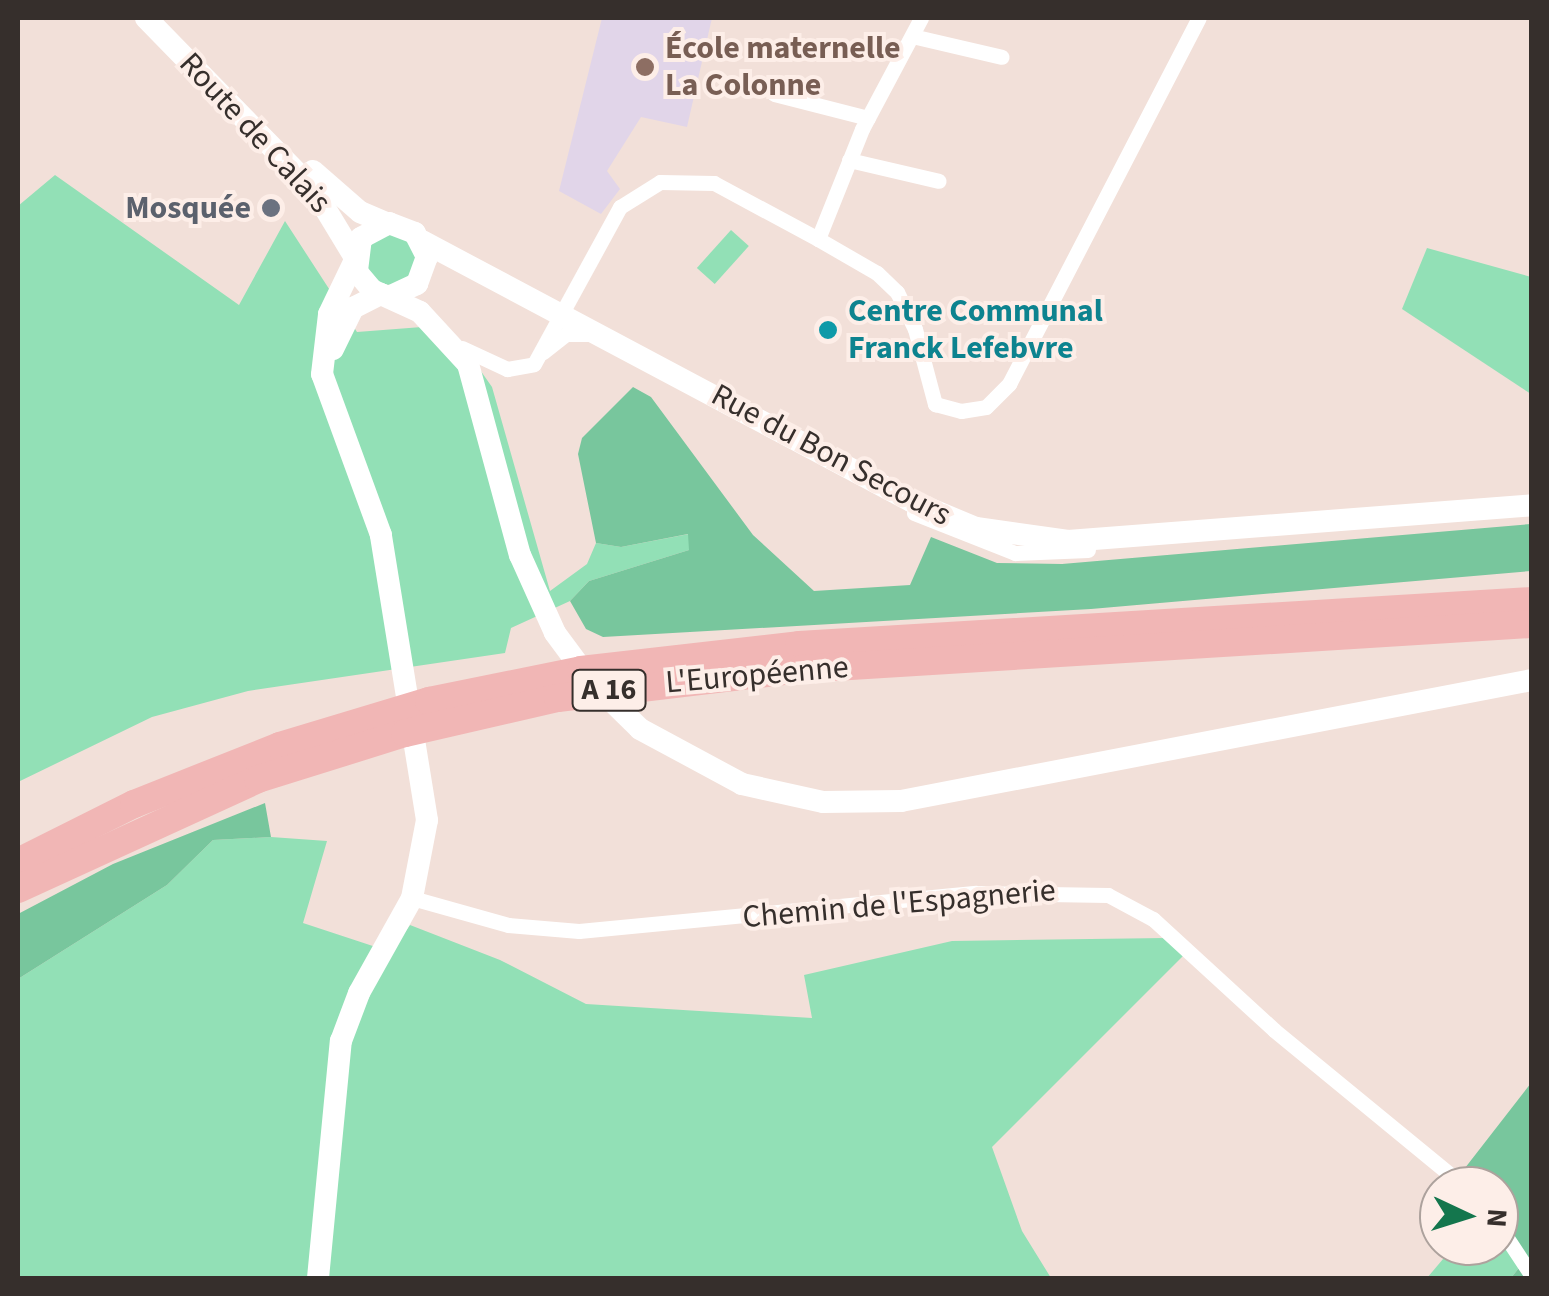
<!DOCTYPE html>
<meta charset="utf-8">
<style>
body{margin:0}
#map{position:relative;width:1549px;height:1296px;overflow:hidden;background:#f2e0d9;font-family:"Source Sans 3",sans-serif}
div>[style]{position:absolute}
.education>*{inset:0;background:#e1d5e9}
.green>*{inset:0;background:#92e0b6;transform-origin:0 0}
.round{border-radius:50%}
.forest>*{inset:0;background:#78c69d}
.street>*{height:15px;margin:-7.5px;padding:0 7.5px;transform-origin:7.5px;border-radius:7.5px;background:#fff}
.secondary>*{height:22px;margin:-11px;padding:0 11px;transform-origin:11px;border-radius:11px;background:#fff}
.highway>*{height:28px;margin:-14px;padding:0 14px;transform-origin:14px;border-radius:14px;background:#f1b6b5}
.dots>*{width:28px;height:28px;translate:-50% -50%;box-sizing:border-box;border:5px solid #fdeee8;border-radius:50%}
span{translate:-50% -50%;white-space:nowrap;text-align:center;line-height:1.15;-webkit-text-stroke:8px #fdeee8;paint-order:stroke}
.shield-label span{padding:2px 8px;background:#fdeee8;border:2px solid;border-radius:8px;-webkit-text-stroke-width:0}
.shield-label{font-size:30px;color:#362f2c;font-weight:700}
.education-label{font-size:32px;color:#785e54;font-weight:700}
.left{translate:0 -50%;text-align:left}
.street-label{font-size:32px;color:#362f2c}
.worship-label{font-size:32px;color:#5b616d;font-weight:700}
.right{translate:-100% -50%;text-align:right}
.culture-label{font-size:32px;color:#0d838f;font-weight:700}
.frame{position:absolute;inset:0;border:20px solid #362f2c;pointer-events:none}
.north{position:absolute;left:1419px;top:1166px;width:100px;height:100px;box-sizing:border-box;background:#fdeee8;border:2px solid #ada29d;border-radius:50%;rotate:94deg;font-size:28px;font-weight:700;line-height:40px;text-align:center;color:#362f2c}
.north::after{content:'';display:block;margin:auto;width:35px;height:45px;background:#14764d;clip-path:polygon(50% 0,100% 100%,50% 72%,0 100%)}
</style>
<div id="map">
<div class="education">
<div style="clip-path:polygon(602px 18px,712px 18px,687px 127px,641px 117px,607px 171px,620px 189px,601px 214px,559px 191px)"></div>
</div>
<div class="green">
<div style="clip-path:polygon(55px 175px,239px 305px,285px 221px,357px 332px,422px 327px,478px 367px,492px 387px,550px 591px,587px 564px,596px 543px,621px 547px,689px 534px,689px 550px,589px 581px,570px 601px,511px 628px,505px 653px,248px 691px,152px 717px,18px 782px,18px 206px)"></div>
<div style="left:731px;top:230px;width:24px;height:51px;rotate:42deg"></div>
<div class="round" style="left:366px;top:235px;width:50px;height:50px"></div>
<div style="clip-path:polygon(1427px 248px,1531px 277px,1531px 394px,1402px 309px)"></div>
<div style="clip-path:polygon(271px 837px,327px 841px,303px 923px,391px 952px,410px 925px,500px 960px,586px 1004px,812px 1018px,804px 975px,952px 941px,1165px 938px,1183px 956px,992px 1147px,1022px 1231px,1051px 1278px,18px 1278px,18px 979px,167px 885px,213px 840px)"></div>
<div style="clip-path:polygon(1499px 1225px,1526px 1259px,1511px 1278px,1427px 1278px,1454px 1246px,1499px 1246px)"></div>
</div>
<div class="forest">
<div style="clip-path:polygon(633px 387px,651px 397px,753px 535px,814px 591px,910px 585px,931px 537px,997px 563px,1062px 564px,1531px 524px,1531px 571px,1091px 609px,603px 637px,586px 629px,570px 601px,589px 581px,689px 550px,688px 534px,621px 547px,596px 543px,578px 454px,582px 438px)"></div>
<div style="clip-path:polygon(265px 803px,271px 837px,213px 840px,167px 885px,18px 979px,18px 914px,113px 864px)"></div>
<div style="clip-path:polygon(1531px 1083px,1531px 1278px,1511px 1278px,1526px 1259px,1499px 1225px,1499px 1186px,1466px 1186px,1458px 1177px)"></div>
</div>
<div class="street">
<div style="left:912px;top:36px;width:92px;rotate:13.1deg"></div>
<div style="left:774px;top:94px;width:97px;rotate:14.3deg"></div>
<div style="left:849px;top:160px;width:92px;rotate:13.1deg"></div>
<div style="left:818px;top:239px;width:68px;rotate:30deg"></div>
<div style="left:877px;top:273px;width:28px;rotate:44deg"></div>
<div style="left:897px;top:292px;width:41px;rotate:64.1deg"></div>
<div style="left:915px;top:329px;width:78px;rotate:75.1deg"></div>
<div style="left:935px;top:404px;width:27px;rotate:15deg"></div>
<div style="left:961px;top:411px;width:25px;rotate:-9deg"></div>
<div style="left:986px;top:407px;width:33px;rotate:-45deg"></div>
<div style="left:1009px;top:384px;width:412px;rotate:-62.6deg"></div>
<div style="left:462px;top:348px;width:50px;rotate:25deg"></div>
<div style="left:507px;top:369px;width:27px;rotate:-10deg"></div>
<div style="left:534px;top:364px;width:179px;rotate:-61.3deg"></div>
<div style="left:620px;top:207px;width:47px;rotate:-32deg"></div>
<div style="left:660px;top:182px;width:54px;rotate:1.1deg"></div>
<div style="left:714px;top:183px;width:118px;rotate:28.3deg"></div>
<div style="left:818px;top:239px;width:118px;rotate:-68.2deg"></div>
<div style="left:862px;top:129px;width:126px;rotate:-62deg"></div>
<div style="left:543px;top:352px;width:29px;rotate:-38deg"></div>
<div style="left:566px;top:334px;width:21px"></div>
<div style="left:914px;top:513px;width:109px;rotate:21.6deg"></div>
<div style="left:1015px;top:553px;width:73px;rotate:-2.4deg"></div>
<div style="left:412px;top:898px;width:100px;rotate:15.7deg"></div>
<div style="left:508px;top:925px;width:71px;rotate:4.8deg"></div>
<div style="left:579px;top:931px;width:399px;rotate:-5.5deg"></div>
<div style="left:976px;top:893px;width:132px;rotate:0.9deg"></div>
<div style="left:1108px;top:895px;width:51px;rotate:28.1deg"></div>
<div style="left:1153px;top:919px;width:164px;rotate:42.5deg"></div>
<div style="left:1274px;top:1030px;width:246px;rotate:39.4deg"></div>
<div style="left:1499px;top:1226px;width:60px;rotate:56.6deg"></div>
</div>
<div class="secondary">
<div style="left:146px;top:18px;width:240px;rotate:45.7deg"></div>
<div style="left:314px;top:190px;width:77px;rotate:58.8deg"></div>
<div style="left:313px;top:171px;width:62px;rotate:41.1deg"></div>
<div style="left:360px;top:212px;width:28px;rotate:23deg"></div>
<div style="left:422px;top:241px;width:554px;rotate:28deg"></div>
<div style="left:911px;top:501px;width:70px;rotate:22.6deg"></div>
<div style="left:976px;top:528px;width:93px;rotate:8deg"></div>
<div style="left:1068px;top:541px;width:465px;rotate:-4.4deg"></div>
<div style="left:391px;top:296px;width:29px;rotate:-25deg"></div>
<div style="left:417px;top:284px;width:29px;rotate:-70deg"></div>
<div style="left:427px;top:257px;width:27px;rotate:-117deg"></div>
<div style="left:415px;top:233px;width:28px;rotate:-159deg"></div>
<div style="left:389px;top:223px;width:32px;rotate:152deg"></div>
<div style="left:361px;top:238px;width:34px;rotate:97deg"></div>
<div style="left:357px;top:272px;width:23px;rotate:50deg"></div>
<div style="left:372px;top:290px;width:53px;rotate:24.6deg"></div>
<div style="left:420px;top:312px;width:71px;rotate:47.3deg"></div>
<div style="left:468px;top:364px;width:198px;rotate:74.8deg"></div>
<div style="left:520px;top:555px;width:85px;rotate:65.8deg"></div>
<div style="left:555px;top:633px;width:57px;rotate:53.5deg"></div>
<div style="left:589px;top:679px;width:71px;rotate:44.4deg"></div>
<div style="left:640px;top:729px;width:116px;rotate:28.3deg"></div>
<div style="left:742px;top:784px;width:83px;rotate:12.5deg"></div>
<div style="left:823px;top:802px;width:78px;rotate:-0.7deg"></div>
<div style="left:901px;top:801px;width:642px;rotate:-10.86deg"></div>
<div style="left:333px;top:349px;width:46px;rotate:-64deg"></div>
<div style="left:353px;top:308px;width:31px;rotate:-27deg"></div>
<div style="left:318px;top:1278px;width:238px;rotate:-84.5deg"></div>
<div style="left:341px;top:1041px;width:51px;rotate:-69.4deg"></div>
<div style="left:359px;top:993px;width:109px;rotate:-60.8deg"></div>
<div style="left:412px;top:898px;width:79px;rotate:-79.1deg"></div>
<div style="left:427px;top:820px;width:289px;rotate:-99.2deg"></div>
<div style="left:381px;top:535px;width:171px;rotate:-110.1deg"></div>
<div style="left:322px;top:374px;width:60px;rotate:-83.3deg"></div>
<div style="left:329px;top:314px;width:58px;rotate:-64.3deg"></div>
</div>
<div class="highway">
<div style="left:18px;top:862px;width:130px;rotate:-26.6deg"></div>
<div style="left:134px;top:804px;width:157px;rotate:-21.7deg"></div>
<div style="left:280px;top:746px;width:156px;rotate:-16.8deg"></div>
<div style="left:429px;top:701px;width:155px;rotate:-11.5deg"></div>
<div style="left:581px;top:670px;width:219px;rotate:-6.5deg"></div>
<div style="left:799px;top:645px;width:734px;rotate:-3.44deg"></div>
<div style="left:18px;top:889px;width:264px;rotate:-24.6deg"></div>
<div style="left:258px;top:779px;width:154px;rotate:-17.4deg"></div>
<div style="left:405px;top:733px;width:157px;rotate:-12.9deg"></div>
<div style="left:558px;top:698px;width:246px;rotate:-6.8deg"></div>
<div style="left:802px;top:669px;width:731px;rotate:-3.53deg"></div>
</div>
<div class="dots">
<div style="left:645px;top:67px;background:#8d6e63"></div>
<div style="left:271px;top:208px;background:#6b7280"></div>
<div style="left:828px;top:330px;background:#0f9aa8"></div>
</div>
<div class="shield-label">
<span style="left:609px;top:690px">A 16</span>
</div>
<div class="education-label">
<span class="left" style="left:665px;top:67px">École maternelle<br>La Colonne</span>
</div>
<div class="street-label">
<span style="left:255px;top:133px;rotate:47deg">Route de Calais</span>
<span style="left:831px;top:455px;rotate:28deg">Rue du Bon Secours</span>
<span style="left:757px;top:675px;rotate:-5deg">L'Européenne</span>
<span style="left:899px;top:904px;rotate:-5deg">Chemin de l'Espagnerie</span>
</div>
<div class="worship-label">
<span class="right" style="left:251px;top:208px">Mosquée</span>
</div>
<div class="culture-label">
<span class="left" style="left:848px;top:330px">Centre Communal<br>Franck Lefebvre</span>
</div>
<div class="frame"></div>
<div class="north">N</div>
</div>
